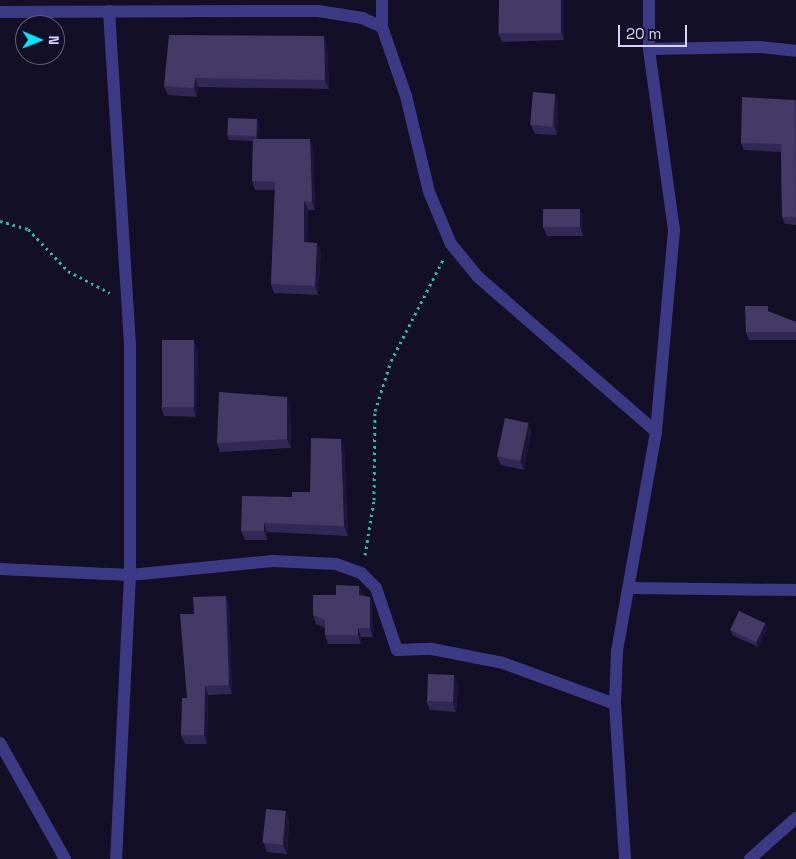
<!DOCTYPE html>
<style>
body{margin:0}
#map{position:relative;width:796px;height:859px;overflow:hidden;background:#130f26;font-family:"Space Grotesk",sans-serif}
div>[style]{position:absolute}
.path>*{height:3px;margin-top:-1.5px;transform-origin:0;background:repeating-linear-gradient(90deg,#2fb8b0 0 2.5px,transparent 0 6.5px)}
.street>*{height:12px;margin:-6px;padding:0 6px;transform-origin:6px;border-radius:6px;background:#3d3a85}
.wall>*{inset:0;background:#312854}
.shaded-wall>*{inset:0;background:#1d163a;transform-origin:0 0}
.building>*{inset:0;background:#433a66;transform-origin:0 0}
span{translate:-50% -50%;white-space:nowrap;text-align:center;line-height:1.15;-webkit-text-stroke:4px #130f26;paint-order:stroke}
.north{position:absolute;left:15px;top:15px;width:50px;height:50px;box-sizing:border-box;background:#130f26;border:1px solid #625e7d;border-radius:50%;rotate:91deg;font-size:14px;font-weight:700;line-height:20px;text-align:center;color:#d9d4ff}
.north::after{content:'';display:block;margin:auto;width:18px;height:22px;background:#00e5ff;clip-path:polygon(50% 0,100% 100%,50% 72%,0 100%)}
.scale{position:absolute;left:618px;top:25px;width:69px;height:22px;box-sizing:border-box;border:2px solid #d9d4ff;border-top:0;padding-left:6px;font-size:15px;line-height:18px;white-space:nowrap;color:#d9d4ff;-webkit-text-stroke:4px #130f26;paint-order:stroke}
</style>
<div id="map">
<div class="path">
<div style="left:0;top:221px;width:29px;rotate:16deg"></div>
<div style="left:28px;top:229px;width:58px;rotate:46.4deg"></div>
<div style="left:68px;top:271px;width:47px;rotate:27.6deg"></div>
<div style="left:365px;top:555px;width:56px;rotate:-80.7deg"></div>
<div style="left:374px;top:500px;width:89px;rotate:-89.4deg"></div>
<div style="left:375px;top:411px;width:52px;rotate:-72.3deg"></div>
<div style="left:391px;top:361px;width:114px;rotate:-62.8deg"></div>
</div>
<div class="street">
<div style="left:382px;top:0;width:27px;rotate:90deg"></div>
<div style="left:382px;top:27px;width:73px;rotate:70.8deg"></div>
<div style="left:406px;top:96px;width:99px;rotate:76.5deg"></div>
<div style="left:429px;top:192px;width:56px;rotate:67.1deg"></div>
<div style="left:451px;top:244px;width:43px;rotate:50.7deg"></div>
<div style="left:478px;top:277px;width:236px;rotate:41deg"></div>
<div style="left:109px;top:11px;width:335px;rotate:86.4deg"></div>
<div style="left:130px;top:345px;width:230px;rotate:90deg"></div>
<div style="left:130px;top:575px;width:284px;rotate:92.8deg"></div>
<div style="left:0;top:12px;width:318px;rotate:-0.2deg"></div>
<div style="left:318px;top:11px;width:45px;rotate:9deg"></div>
<div style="left:362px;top:18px;width:22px;rotate:24deg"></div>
<div style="left:649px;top:49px;width:110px;rotate:-1deg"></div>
<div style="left:759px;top:47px;width:37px;rotate:6deg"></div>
<div style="left:0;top:569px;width:130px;rotate:2.6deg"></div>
<div style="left:130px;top:575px;width:144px;rotate:-5.6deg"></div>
<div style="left:273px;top:561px;width:63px;rotate:2.7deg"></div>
<div style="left:336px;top:564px;width:27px;rotate:20deg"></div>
<div style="left:361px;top:573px;width:21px;rotate:45deg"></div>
<div style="left:376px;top:588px;width:65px;rotate:71.3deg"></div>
<div style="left:397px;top:650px;width:35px;rotate:-2deg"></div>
<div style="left:432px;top:649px;width:72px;rotate:11.2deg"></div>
<div style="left:503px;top:663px;width:119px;rotate:20.1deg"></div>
<div style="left:630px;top:588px;width:166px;rotate:0.7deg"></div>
<div style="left:0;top:743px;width:133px;rotate:60.7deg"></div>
<div style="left:625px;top:859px;width:155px;rotate:-93.7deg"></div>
<div style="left:615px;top:704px;width:53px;rotate:-87.8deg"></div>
<div style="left:617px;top:651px;width:222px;rotate:-79.9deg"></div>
<div style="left:656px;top:432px;width:203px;rotate:-84.9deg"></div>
<div style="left:674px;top:230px;width:183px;rotate:-97.9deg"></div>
<div style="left:649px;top:49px;width:49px;rotate:-90deg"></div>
<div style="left:750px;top:859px;width:62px;rotate:-41.7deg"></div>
</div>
<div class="wall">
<div style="clip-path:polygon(499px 0,564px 0,564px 40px,502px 42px,498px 33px)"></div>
<div style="clip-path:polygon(324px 36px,327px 45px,329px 89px,198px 87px,197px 97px,168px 95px,164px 86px)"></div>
<div style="clip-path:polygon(555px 94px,558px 103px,557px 135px,535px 134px,531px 125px)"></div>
<div style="clip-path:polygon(795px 100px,796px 102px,796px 225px,785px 224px,782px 217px,781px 152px,744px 150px,741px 143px)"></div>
<div style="clip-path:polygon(257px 119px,259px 123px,258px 139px,310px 139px,313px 148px,315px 210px,308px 210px,307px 242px,321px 251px,318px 295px,274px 293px,271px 284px,275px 190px,255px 190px,252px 181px,253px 141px,229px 140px,227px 135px)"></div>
<div style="clip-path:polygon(580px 209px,583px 218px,583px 236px,547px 236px,543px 227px)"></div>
<div style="clip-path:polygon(796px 322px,796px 340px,749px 340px,746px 332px)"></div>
<div style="clip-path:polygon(198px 349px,196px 417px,164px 416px,161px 407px)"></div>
<div style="clip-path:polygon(290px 406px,291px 448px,220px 452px,217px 443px)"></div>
<div style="clip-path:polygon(528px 423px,531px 432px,524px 470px,501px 465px,497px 456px)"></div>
<div style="clip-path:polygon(344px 448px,348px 536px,267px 532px,267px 540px,245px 540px,241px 531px,292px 497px,310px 492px)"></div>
<div style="clip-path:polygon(363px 595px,373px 606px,373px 637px,361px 637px,361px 644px,328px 644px,325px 635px,325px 628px,316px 624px,313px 615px)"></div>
<div style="clip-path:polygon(226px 596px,229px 605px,232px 694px,208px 695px,207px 744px,185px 744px,181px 735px,187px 698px,194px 614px)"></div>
<div style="clip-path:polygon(767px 628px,758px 647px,732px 635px,731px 630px)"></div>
<div style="clip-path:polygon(454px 675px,458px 684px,456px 712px,430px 710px,426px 701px)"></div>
<div style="clip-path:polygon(289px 820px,287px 854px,267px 852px,264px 843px)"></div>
</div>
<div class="shaded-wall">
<div style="clip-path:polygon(561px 0,564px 0,564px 40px,561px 30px)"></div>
<div style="clip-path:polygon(324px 36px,327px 45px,329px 89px,325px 80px)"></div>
<div style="clip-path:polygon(195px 78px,198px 87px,197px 97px,194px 88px)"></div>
<div style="clip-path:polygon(555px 94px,558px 103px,557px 135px,554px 126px)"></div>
<div style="left:795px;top:100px;width:2px;height:53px;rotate:63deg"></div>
<div style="clip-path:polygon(257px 119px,259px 123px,258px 141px,256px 136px)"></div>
<div style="clip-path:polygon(310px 139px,313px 148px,315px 210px,312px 202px)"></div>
<div style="clip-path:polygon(304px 201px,308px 210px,307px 250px,304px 242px)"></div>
<div style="clip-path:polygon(580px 209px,583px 218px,583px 236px,580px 227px)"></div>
<div style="clip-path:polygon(317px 243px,321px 251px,318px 295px,315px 286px)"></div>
<div style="clip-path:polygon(194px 340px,198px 349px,196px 417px,193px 408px)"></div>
<div style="clip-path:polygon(287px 397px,290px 406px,291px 448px,287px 439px)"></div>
<div style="clip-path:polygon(528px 423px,531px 432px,524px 470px,520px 461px)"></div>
<div style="clip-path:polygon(341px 439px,344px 448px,348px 536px,344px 526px)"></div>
<div style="clip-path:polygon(264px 523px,267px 532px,267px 540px,264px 531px)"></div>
<div style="clip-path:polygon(359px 586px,363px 595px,359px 595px)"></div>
<div style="clip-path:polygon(226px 596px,229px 605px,232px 694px,229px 685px)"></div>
<div style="clip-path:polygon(370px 597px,373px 606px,373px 637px,370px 628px)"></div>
<div style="clip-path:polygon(765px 623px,767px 628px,758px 647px,756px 642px)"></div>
<div style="clip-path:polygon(358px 628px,361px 637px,361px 644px,358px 635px)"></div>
<div style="clip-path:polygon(454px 675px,458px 684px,456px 712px,453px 703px)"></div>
<div style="clip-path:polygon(205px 686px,208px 695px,207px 744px,204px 735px)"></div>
<div style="clip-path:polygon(286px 811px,289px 820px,287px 854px,283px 845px)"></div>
</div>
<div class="building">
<div style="left:499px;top:0;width:62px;height:33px"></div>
<div style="clip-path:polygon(169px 35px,324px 36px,325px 80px,195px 78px,194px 88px,164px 86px)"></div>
<div style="left:533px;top:92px;width:22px;height:33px;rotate:5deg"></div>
<div style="clip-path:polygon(742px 97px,795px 100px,796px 217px,782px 217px,781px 144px,741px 143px)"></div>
<div style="left:228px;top:118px;width:29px;height:17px;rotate:2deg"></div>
<div style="clip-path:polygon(253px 139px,310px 139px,312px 202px,304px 201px,304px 242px,317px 243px,315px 286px,271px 284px,275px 182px,252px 181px)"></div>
<div style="left:580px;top:209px;width:18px;height:37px;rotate:90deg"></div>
<div style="clip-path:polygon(745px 306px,768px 306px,768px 311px,796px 322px,796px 332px,746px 332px)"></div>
<div style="left:162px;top:340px;width:32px;height:67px"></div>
<div style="clip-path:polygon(219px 392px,287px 397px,287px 439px,217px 443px)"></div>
<div style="left:505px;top:418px;width:24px;height:39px;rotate:12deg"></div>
<div style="clip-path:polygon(311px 438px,341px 439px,344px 526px,264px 523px,264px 531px,241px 531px,242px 496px,292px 497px,292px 492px,310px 492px)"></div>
<div style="clip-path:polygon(336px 585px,359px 586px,359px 595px,370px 597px,370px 628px,358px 628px,358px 635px,325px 635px,325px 620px,313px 615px,313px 595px,336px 595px)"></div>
<div style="clip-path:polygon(226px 596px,229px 685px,205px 686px,204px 735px,181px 735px,182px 698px,187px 698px,180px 614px,194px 614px,193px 597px)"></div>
<div style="left:739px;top:611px;width:29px;height:21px;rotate:25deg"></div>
<div style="left:428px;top:674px;width:26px;height:27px;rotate:2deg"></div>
<div style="left:266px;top:809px;width:20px;height:34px;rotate:6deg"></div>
</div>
<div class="north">N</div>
<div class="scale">20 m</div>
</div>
